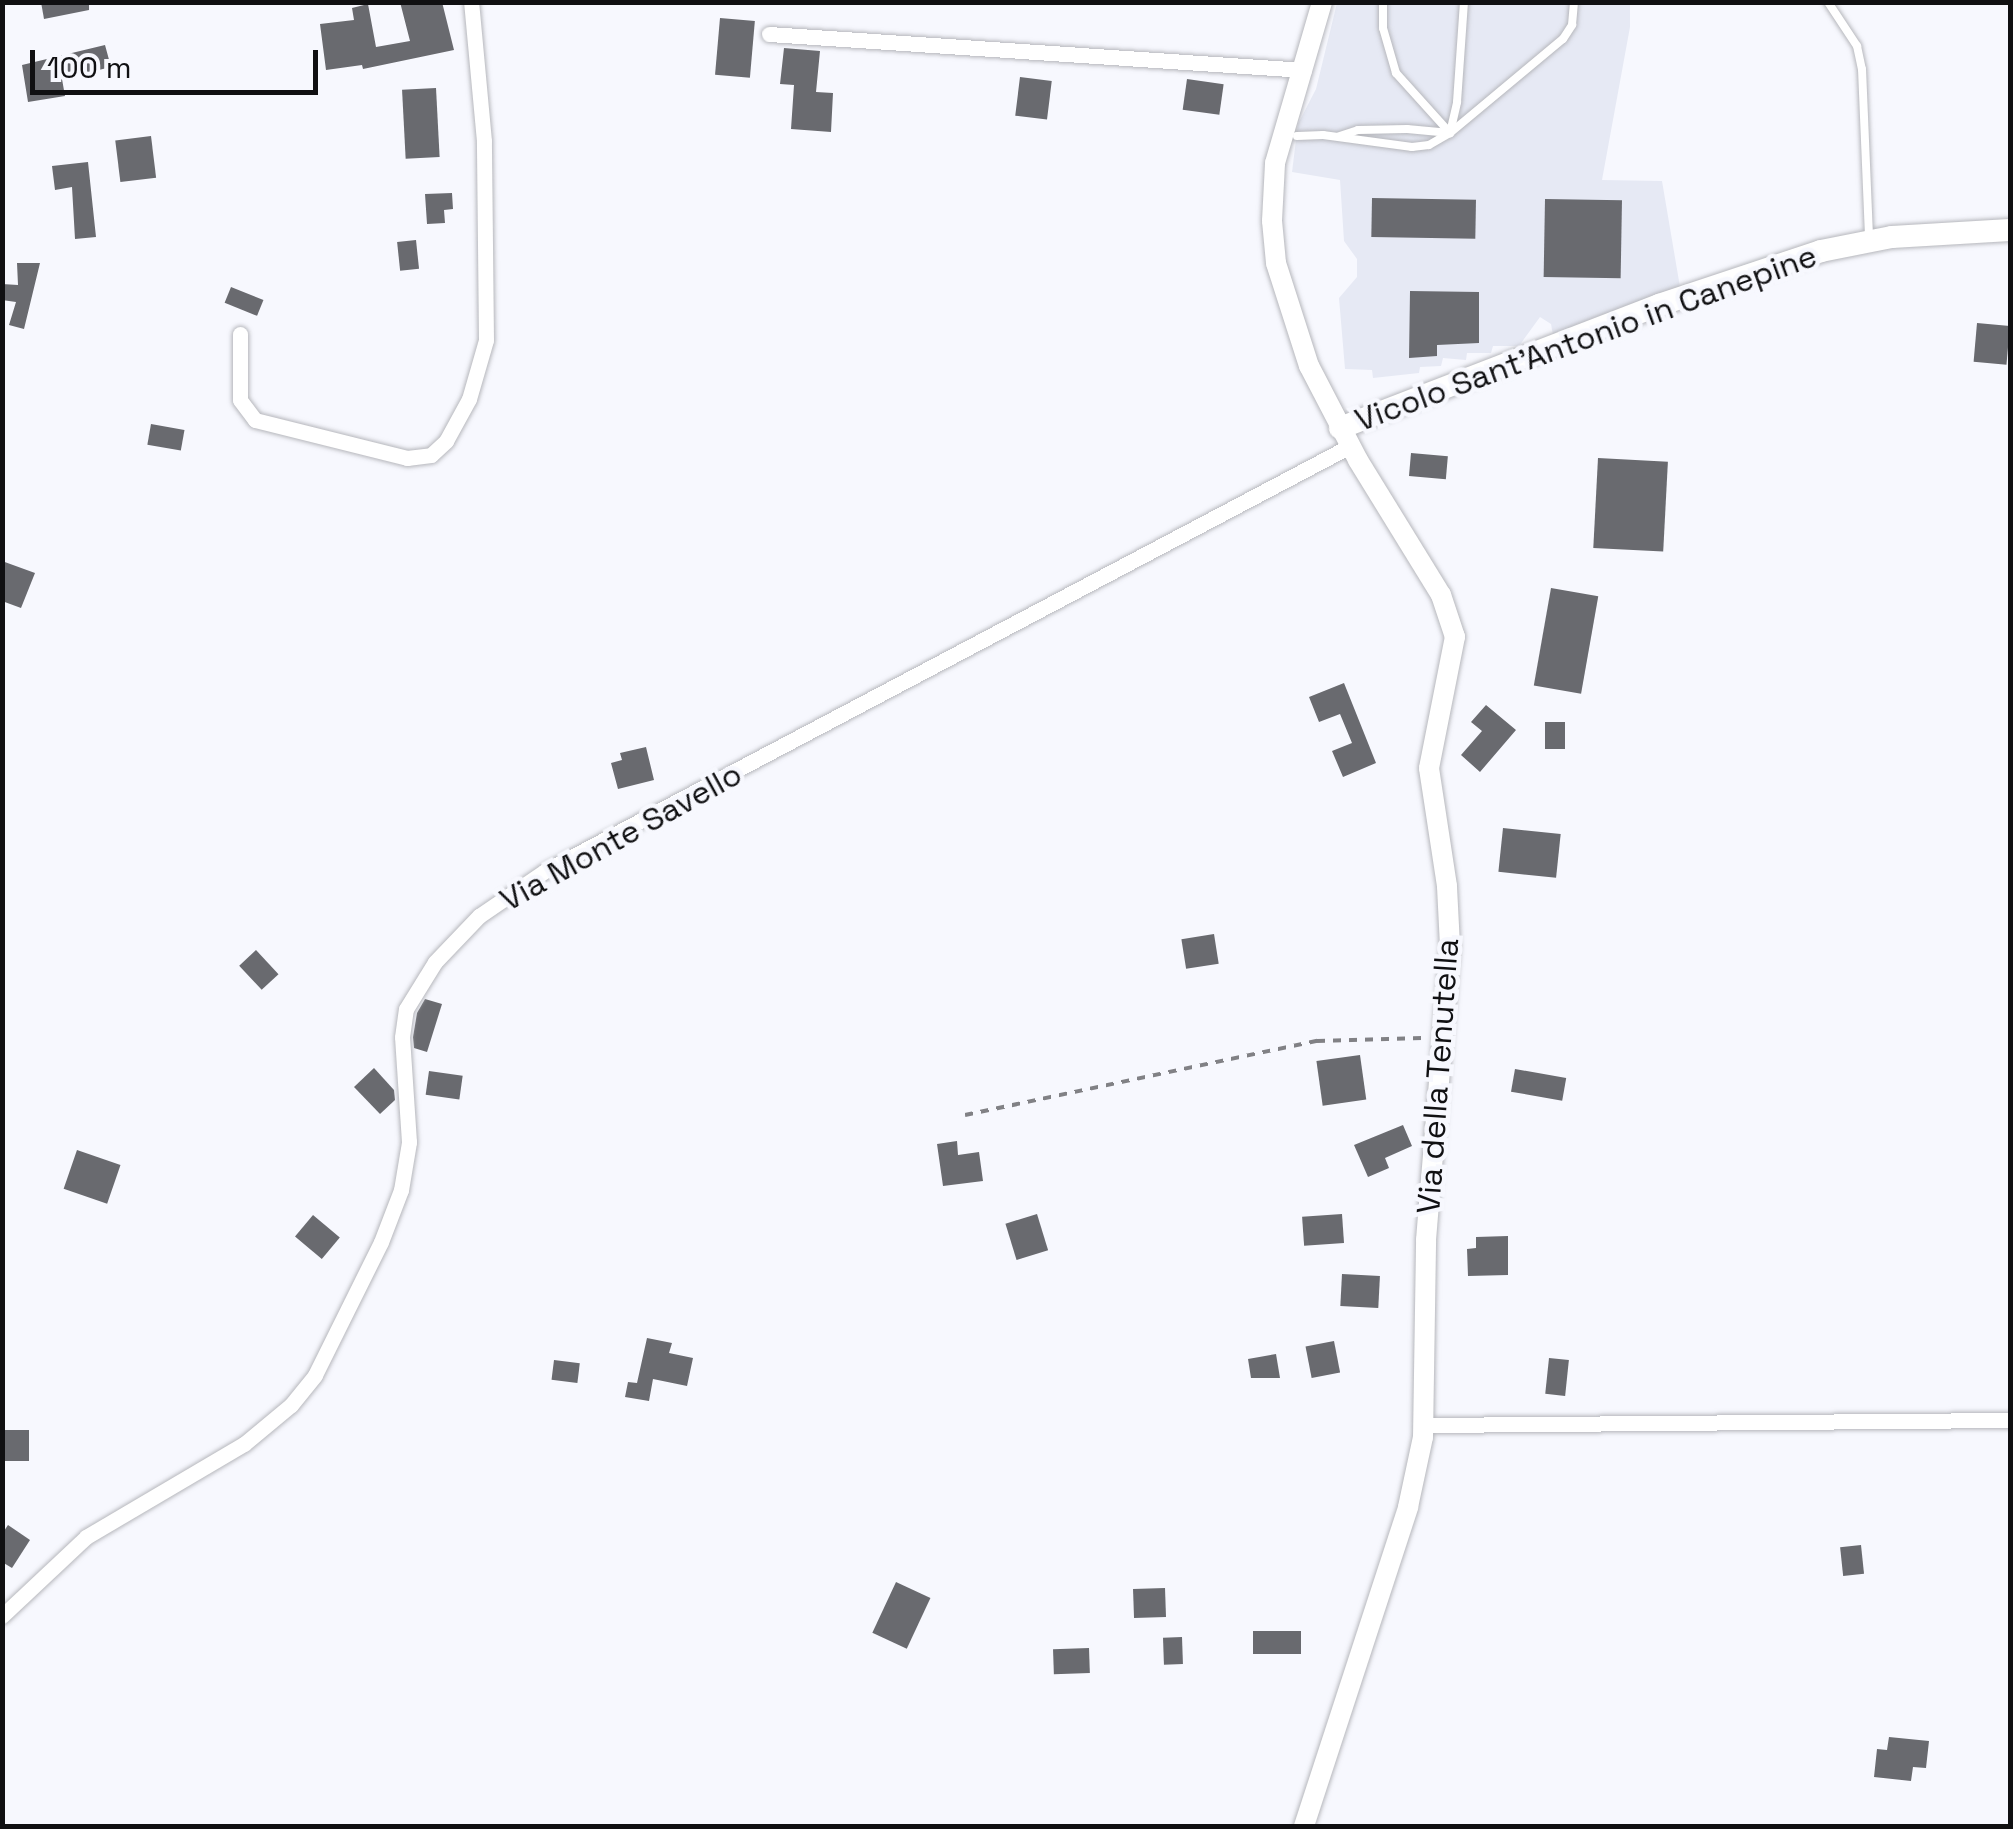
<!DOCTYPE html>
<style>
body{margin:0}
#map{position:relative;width:2013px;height:1829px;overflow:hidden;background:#f7f8fe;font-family:"Space Grotesk",sans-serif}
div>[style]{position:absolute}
.built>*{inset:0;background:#e6e9f4}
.building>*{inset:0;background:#696a6f;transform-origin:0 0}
.path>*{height:4px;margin-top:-2px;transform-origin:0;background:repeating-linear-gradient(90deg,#818185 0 8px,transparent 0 16px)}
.roads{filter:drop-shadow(0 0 2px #b6b7bc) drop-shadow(0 0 2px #b6b7bc)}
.service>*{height:8px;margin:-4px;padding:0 4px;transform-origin:4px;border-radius:4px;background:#fff}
.minor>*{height:15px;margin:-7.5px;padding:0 7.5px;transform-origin:7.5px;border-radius:7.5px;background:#fff}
.tertiary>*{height:20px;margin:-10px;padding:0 10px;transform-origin:10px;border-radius:10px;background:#fff}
.secondary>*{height:22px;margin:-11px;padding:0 11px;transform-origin:11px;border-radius:11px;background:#fff}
span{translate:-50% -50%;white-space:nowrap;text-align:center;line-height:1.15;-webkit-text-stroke:9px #f7f8fe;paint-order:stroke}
.street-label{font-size:32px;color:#101012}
.frame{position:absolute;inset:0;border:5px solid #101012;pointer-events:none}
.scale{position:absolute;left:30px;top:50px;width:288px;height:45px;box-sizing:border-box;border:5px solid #101012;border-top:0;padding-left:12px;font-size:30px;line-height:35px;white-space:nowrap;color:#101012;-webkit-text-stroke:8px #f7f8fe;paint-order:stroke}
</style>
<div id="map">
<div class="built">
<div style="clip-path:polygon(1337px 3px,1630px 3px,1630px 27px,1602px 180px,1662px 181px,1680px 287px,1553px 335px,1551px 324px,1540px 317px,1519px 346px,1493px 346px,1491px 353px,1467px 353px,1466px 360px,1443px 358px,1441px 366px,1420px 367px,1419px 373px,1373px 378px,1372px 370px,1345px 369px,1339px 298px,1357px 277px,1357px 259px,1344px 241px,1340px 180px,1292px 172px,1298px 124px,1316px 89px)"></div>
</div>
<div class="building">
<div style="clip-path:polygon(41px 2px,89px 2px,89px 10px,44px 19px)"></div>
<div style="clip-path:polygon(400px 2px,442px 2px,454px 50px,363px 69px,362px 65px,326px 70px,320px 24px,354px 20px,352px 8px,368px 4px,376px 47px,410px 41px)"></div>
<div style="left:720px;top:18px;width:35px;height:57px;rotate:5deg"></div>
<div style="clip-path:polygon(105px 45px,111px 67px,62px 79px,65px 96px,28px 102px,22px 65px)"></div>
<div style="clip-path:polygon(784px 48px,820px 51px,816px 92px,833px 93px,831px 132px,791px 129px,794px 85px,780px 84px)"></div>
<div style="left:1020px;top:77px;width:32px;height:39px;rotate:7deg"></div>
<div style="left:1187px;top:79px;width:37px;height:31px;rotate:8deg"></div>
<div style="left:436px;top:88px;width:69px;height:34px;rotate:87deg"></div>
<div style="left:151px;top:136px;width:42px;height:36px;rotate:83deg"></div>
<div style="clip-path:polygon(88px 162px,96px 237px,75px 239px,72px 187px,55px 190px,52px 166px)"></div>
<div style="clip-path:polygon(452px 193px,453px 209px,444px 210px,445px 223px,427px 224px,425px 194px)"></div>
<div style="left:1372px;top:198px;width:104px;height:39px;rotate:1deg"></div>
<div style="left:1545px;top:199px;width:77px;height:78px;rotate:1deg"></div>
<div style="left:416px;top:240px;width:29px;height:19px;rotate:84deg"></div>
<div style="clip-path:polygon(17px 263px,40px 263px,24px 329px,9px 325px,16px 302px,2px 300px,2px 284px,18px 285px)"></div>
<div style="left:231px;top:287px;width:35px;height:17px;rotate:22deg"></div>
<div style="clip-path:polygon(1410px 291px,1479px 292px,1479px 343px,1437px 345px,1437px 356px,1409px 358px)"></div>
<div style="left:1977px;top:323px;width:33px;height:39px;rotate:5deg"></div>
<div style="left:151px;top:424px;width:34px;height:21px;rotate:10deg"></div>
<div style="left:1411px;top:453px;width:37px;height:23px;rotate:5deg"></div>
<div style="left:1598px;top:458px;width:70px;height:90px;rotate:3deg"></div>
<div style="clip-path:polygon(2px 561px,35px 573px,21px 608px,2px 601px)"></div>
<div style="left:1551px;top:588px;width:48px;height:99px;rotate:10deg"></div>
<div style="clip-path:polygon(1344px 683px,1376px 763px,1343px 777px,1332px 751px,1352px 743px,1340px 714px,1319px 722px,1309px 697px)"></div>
<div style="clip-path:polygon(1486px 705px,1516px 730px,1480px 772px,1461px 755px,1482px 731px,1471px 722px)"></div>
<div style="left:1545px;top:722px;width:20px;height:27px"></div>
<div style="clip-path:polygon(646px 747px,654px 780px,618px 789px,611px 763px,622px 760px,620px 753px)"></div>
<div style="left:1503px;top:828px;width:58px;height:44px;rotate:6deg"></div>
<div style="left:1214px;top:934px;width:30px;height:33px;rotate:81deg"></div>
<div style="left:256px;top:950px;width:33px;height:23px;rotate:47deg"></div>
<div style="clip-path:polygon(425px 999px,442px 1004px,427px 1052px,414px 1048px,413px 1037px,417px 1013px)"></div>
<div style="left:1360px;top:1055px;width:45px;height:44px;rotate:82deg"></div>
<div style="clip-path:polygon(374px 1068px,394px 1090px,395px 1100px,380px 1114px,354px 1087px)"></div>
<div style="left:1515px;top:1069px;width:52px;height:23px;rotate:10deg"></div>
<div style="left:429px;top:1071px;width:34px;height:24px;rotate:8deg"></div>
<div style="clip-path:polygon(1403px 1125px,1412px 1146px,1385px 1158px,1389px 1168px,1368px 1177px,1354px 1145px)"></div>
<div style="clip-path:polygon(957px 1141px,958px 1155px,979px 1152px,983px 1181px,943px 1186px,937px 1144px)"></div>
<div style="left:77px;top:1150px;width:46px;height:41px;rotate:19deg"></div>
<div style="left:1037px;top:1214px;width:38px;height:33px;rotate:73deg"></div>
<div style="left:1342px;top:1214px;width:29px;height:40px;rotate:86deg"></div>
<div style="left:313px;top:1215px;width:35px;height:28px;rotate:40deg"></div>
<div style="clip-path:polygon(1508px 1236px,1508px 1275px,1468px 1276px,1467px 1249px,1476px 1248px,1476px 1237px)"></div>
<div style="left:1342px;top:1274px;width:38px;height:32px;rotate:3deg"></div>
<div style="clip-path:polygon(647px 1338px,672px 1343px,669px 1353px,693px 1358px,687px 1386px,653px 1379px,649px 1401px,625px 1397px,628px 1382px,637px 1383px)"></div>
<div style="left:1334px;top:1341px;width:32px;height:29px;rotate:79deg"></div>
<div style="clip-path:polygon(1276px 1354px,1280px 1378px,1251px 1378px,1248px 1359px)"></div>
<div style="left:1549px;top:1358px;width:20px;height:36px;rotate:6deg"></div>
<div style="left:554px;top:1360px;width:26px;height:20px;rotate:7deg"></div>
<div style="left:2px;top:1430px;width:27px;height:31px"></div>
<div style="clip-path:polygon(8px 1525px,30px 1540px,12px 1568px,2px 1562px,2px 1534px)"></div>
<div style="left:1861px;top:1545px;width:29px;height:21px;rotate:84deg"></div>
<div style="left:896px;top:1582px;width:38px;height:56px;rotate:25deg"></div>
<div style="left:1165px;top:1588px;width:29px;height:32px;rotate:88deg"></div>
<div style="left:1301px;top:1631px;width:23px;height:48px;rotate:90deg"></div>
<div style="left:1182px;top:1637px;width:27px;height:19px;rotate:88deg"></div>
<div style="left:1089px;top:1648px;width:25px;height:36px;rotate:88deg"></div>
<div style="clip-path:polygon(1889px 1737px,1929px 1741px,1926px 1768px,1913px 1767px,1911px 1781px,1874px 1777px,1877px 1749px,1887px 1750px)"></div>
</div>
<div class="path">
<div style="left:965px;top:1115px;width:360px;rotate:-11.9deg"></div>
<div style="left:1317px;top:1041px;width:105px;rotate:-1.6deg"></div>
</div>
<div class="roads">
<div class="service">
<div style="left:1383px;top:2px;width:26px;rotate:90deg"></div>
<div style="left:1383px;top:28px;width:47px;rotate:73.9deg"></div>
<div style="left:1396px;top:73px;width:81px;rotate:48deg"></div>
<div style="left:1828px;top:2px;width:53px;rotate:56.6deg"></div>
<div style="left:1857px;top:46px;width:24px;rotate:78deg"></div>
<div style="left:1862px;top:69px;width:170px;rotate:87.6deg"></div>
<div style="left:1450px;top:133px;width:147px;rotate:-39.8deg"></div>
<div style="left:1563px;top:39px;width:17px;rotate:-57deg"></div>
<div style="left:1572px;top:25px;width:23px;rotate:-85deg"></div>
<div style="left:1450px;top:133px;width:32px;rotate:-77deg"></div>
<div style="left:1457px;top:102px;width:100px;rotate:-86deg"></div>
<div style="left:1297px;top:136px;width:26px;rotate:-2deg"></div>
<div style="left:1323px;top:135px;width:90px;rotate:7.7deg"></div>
<div style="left:1412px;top:147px;width:17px;rotate:-7deg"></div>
<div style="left:1429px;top:145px;width:24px;rotate:-30deg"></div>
<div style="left:1450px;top:133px;width:43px;rotate:-174.7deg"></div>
<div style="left:1407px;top:129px;width:49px;rotate:178.8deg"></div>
<div style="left:1358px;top:130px;width:20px;rotate:162deg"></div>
</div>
<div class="minor">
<div style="left:769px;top:34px;width:536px;rotate:3.85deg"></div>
<div style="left:240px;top:334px;width:66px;rotate:90deg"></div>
<div style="left:240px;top:400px;width:25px;rotate:53deg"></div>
<div style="left:255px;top:420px;width:157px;rotate:14deg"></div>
<div style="left:407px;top:458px;width:24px;rotate:-7deg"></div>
<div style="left:431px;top:455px;width:21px;rotate:-43deg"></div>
<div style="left:446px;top:441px;width:48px;rotate:-61.3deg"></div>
<div style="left:469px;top:399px;width:61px;rotate:-73.9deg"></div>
<div style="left:486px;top:340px;width:199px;rotate:-90.6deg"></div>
<div style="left:484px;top:141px;width:140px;rotate:-95.3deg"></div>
<div style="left:1425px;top:1425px;width:585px;rotate:-0.49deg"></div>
<div style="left:2px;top:1616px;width:115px;rotate:-43.2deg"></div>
<div style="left:86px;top:1537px;width:183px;rotate:-30.5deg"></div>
<div style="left:244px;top:1444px;width:61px;rotate:-39.7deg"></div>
<div style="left:291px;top:1405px;width:38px;rotate:-51deg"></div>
<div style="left:315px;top:1375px;width:148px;rotate:-63.6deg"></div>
<div style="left:381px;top:1242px;width:56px;rotate:-69deg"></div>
<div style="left:401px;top:1190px;width:49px;rotate:-80.5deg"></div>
<div style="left:409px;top:1142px;width:105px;rotate:-93.8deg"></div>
<div style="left:402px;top:1037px;width:28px;rotate:-82deg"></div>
<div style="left:406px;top:1009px;width:55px;rotate:-58.3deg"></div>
<div style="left:435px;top:962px;width:64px;rotate:-46.3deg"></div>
<div style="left:479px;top:916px;width:80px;rotate:-34.3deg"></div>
<div style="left:545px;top:871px;width:910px;rotate:-27.83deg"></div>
</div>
<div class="tertiary">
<div style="left:1304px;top:1826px;width:336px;rotate:-71.9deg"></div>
<div style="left:1408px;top:1507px;width:72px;rotate:-77.9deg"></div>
<div style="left:1423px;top:1437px;width:197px;rotate:-89.1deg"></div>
<div style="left:1426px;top:1240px;width:295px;rotate:-85.3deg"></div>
<div style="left:1450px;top:946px;width:60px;rotate:-92.9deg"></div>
<div style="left:1447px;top:886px;width:119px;rotate:-98.7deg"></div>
<div style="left:1429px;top:768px;width:134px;rotate:-78.8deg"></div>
<div style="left:1455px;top:637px;width:44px;rotate:-108.4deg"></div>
<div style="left:1441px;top:595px;width:158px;rotate:-121.6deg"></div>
<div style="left:1358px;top:460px;width:106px;rotate:-117.5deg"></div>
<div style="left:1309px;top:366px;width:108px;rotate:-107.8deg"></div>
<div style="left:1276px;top:263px;width:42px;rotate:-95.4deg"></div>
<div style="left:1272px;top:221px;width:58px;rotate:-87deg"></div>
<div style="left:1275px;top:163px;width:168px;rotate:-73.7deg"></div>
</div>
<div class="secondary">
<div style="left:1340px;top:428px;width:342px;rotate:-21.1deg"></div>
<div style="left:1659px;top:305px;width:171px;rotate:-18.4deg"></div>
<div style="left:1821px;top:251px;width:72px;rotate:-11.2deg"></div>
<div style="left:1892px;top:237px;width:118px;rotate:-3.4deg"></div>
</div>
</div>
<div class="street-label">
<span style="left:1586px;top:338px;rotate:-20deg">Vicolo Sant'Antonio in Canepine</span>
<span style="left:621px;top:837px;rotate:-29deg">Via Monte Savello</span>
<span style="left:1438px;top:1076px;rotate:-86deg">Via della Tenutella</span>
</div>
<div class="frame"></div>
<div class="scale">100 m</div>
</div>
